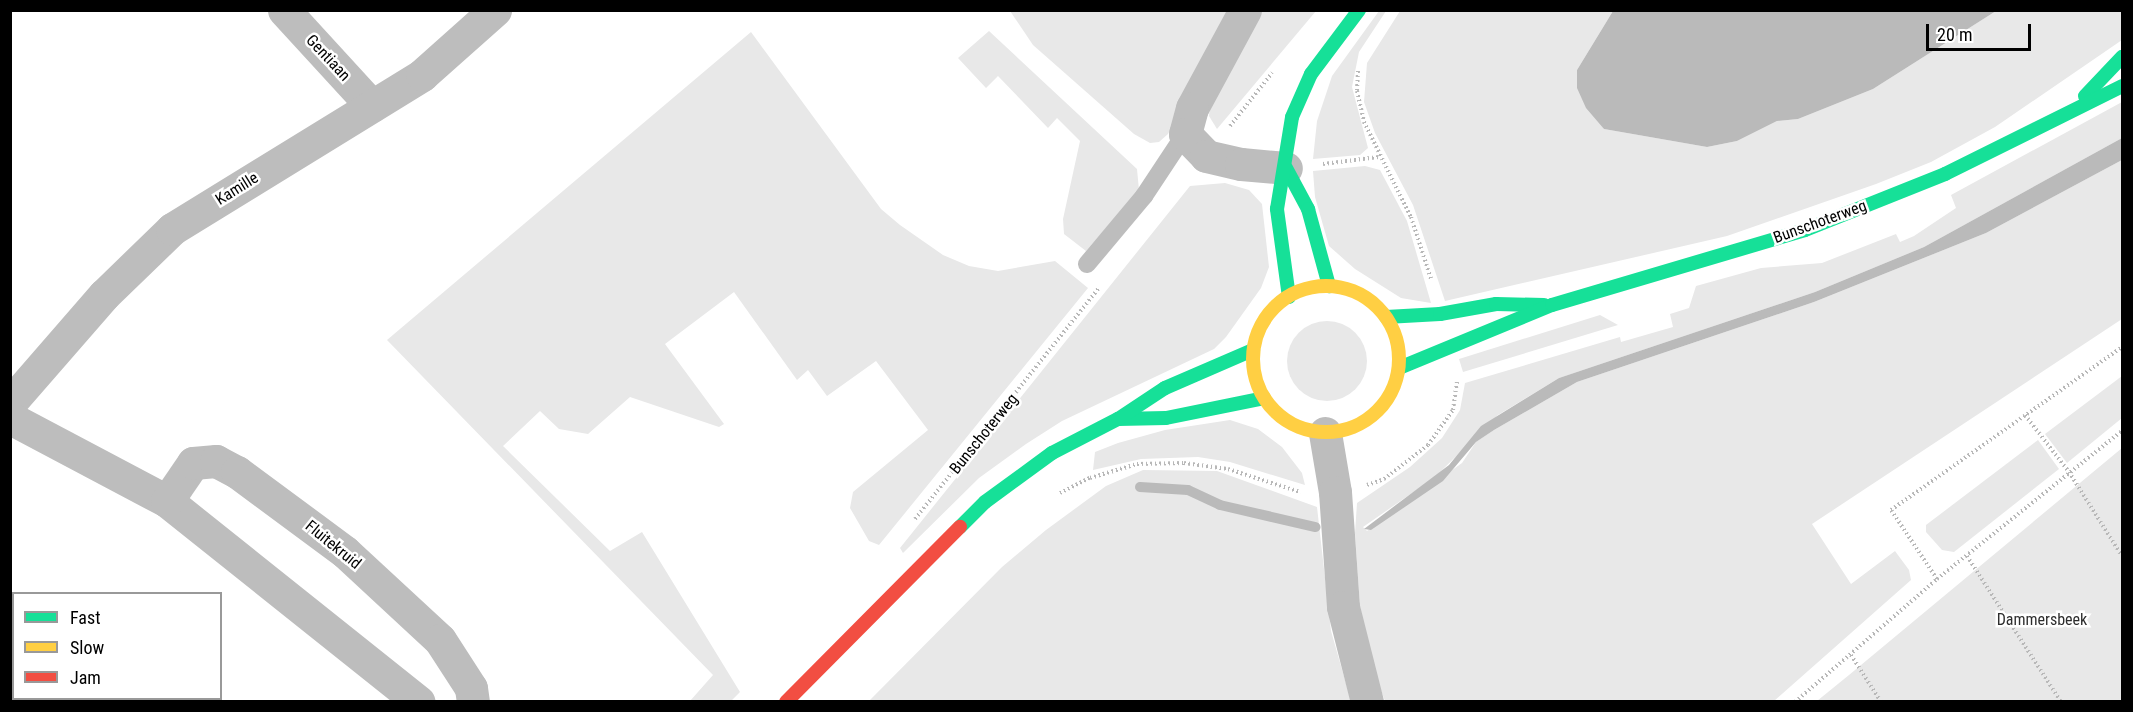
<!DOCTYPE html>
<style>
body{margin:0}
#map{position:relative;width:2133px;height:712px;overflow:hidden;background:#fff;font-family:"Roboto Condensed",sans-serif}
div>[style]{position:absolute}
.green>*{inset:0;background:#e8e8e8}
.round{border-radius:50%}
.water>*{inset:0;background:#bababa}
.stream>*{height:10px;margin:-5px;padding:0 5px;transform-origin:5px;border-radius:5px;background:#bababa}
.path>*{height:4px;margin-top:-2px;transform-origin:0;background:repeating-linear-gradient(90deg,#b8b8b8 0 1.5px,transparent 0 4.5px)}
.lane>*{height:18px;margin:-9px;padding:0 9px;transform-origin:9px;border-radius:9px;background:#bdbdbd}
.street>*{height:33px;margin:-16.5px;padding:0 16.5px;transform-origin:16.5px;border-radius:16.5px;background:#bdbdbd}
.fast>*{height:14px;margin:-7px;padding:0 7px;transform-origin:7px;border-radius:7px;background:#16e098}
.slow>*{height:14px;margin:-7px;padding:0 7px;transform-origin:7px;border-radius:7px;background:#ffcf43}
.slow>.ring{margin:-7px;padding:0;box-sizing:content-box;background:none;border:14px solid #ffcf43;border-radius:50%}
.jam>*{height:14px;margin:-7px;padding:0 7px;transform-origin:7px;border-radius:7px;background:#f24e42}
span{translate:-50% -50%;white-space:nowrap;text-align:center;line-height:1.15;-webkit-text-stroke:5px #fff;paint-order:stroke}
.street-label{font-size:16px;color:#000}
.park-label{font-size:16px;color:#2d2d2d}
.frame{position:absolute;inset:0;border:12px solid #000;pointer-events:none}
.legend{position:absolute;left:12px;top:592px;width:210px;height:108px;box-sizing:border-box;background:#fff;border:2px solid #999;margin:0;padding:8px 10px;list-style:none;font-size:18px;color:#000}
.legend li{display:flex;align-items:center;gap:12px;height:30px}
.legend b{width:30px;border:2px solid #999}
.scale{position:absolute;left:1926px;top:24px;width:105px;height:27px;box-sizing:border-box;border:3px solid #000;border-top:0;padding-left:8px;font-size:18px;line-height:21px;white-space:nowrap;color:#000;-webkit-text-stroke:4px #fff;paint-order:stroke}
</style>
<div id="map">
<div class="green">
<div style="clip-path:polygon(1010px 11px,1233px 11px,1168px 134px,1159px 142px,1150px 143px,1134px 134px,1033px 45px)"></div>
<div style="clip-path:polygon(1260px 11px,1316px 11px,1217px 129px,1209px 116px,1210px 106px)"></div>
<div style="clip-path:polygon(1379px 11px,1386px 11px,1359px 52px,1352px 87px,1368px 148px,1360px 155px,1313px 159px,1317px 121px,1332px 76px)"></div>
<div style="clip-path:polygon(1400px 11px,1613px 11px,1577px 70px,1604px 129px,1707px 147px,1737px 141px,1777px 121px,1798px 119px,1873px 89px,1996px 11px,2122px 11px,2122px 40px,1995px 127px,1931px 162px,1876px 184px,1727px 236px,1445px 301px,1413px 205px,1375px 133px,1364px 102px,1367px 63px)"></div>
<div style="clip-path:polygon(989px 31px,1137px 169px,1139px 190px,1086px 251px,1064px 234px,1063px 219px,1080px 141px,1057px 118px,1048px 128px,998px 76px,986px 88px,958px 58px)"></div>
<div style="clip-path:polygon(751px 32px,881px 209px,900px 225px,943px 255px,969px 266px,998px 271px,1055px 261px,1088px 288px,879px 545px,869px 541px,850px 508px,853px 492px,928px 430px,876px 361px,827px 396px,808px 370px,797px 380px,734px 292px,665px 344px,724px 424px,719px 427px,630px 397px,588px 434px,559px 429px,540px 411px,503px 446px,610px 551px,642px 532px,740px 692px,731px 701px,690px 701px,713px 675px,387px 340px)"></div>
<div style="clip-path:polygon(2122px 102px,2122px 138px,1924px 247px,1815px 292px,1559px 378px,1498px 415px,1435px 477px,1363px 527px,1367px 531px,1462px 463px,1476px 442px,1494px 430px,1577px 382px,1814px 302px,1986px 233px,2122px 160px,2122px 319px,1812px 524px,1851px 584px,1895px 551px,1909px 570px,1911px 580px,1774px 701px,1385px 701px,1374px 672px,1360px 607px,1355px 533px,1357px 503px,1410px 467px,1442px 438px,1460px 410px,1465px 383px,1620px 337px,1621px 342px,1673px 327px,1670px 314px,1689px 308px,1696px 286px,1761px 268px,1822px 263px,1896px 234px,1900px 242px,1914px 236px,1956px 208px,1951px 195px)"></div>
<div style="clip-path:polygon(1365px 166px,1380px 170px,1407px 221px,1431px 303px,1401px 298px,1355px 269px,1329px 246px,1315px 197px,1313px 171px)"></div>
<div style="clip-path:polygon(1225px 183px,1249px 190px,1262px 204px,1269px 267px,1261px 288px,1226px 337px,1214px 349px,1062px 421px,1026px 444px,979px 478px,903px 553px,900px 548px,1190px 186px)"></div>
<div style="clip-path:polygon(1600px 315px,1618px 325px,1463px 372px,1459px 359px)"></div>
<div class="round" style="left:1287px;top:321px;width:80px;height:80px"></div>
<div style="clip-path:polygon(2122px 376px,2122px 418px,2067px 463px,2045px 434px)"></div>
<div style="clip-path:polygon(1230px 420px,1258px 429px,1282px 447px,1302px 473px,1305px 485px,1230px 462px,1198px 457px,1141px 459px,1093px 470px,1095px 452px,1118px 443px,1165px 430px)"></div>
<div style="clip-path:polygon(2038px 440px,2059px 469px,1954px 552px,1942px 550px,1926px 532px,1926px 525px)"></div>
<div style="clip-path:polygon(2122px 448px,2122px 701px,1817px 701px,1849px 675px)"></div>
<div style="clip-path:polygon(1143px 470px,1217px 471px,1317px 507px,1331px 631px,1351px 701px,868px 702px,1002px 567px,1046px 530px,1106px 486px)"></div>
</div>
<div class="water">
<div style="clip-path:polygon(1613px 11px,1613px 10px,1996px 11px,1873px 89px,1798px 119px,1777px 121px,1737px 141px,1707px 147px,1604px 129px,1586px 108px,1577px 88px,1577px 70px)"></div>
<div style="clip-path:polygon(2122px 138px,2122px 160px,1986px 233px,1814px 302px,1577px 382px,1494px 430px,1476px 442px,1443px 481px,1371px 530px,1364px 529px,1449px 465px,1481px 426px,1559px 378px,1815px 292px,1924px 247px)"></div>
</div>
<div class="stream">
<div style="left:1140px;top:487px;width:48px;rotate:3.6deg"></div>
<div style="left:1188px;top:490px;width:35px;rotate:25deg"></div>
<div style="left:1220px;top:505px;width:98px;rotate:13deg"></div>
</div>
<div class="path">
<div style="left:1358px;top:71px;width:20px;rotate:93deg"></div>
<div style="left:1357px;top:91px;width:32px;rotate:77deg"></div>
<div style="left:1364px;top:122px;width:106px;rotate:63.7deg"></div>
<div style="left:1411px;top:217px;width:65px;rotate:72.1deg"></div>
<div style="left:1230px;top:126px;width:68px;rotate:-51.6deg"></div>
<div style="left:1323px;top:164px;width:56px;rotate:-7.1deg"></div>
<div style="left:2025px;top:415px;width:72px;rotate:52.3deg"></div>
<div style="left:2069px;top:472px;width:99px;rotate:57.8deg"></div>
<div style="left:1367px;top:485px;width:18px;rotate:-19deg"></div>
<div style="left:1384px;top:479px;width:56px;rotate:-37.7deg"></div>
<div style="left:1428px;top:445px;width:43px;rotate:-54.5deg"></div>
<div style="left:1453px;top:410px;width:30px;rotate:-82deg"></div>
<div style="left:1060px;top:493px;width:34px;rotate:-27deg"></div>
<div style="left:1090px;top:478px;width:49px;rotate:-16.6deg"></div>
<div style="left:1137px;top:464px;width:47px;rotate:-1.2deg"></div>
<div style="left:1184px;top:463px;width:44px;rotate:7.8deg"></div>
<div style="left:1228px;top:469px;width:76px;rotate:17.7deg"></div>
<div style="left:915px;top:519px;width:295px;rotate:-51.5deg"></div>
<div style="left:1967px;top:556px;width:174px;rotate:57.2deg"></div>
<div style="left:1937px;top:579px;width:83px;rotate:-123.7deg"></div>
<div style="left:1891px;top:510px;width:283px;rotate:-35.2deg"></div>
<div style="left:1851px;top:655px;width:56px;rotate:57.4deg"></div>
<div style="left:1795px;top:702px;width:188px;rotate:-40.9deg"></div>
<div style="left:1937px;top:579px;width:237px;rotate:-38.7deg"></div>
</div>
<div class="lane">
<div style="left:1087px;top:264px;width:89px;rotate:-50deg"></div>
<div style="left:1144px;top:196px;width:74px;rotate:-56.5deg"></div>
</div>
<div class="street">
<div style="left:284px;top:10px;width:130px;rotate:47.5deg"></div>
<div style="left:1245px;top:10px;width:111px;rotate:118.4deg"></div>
<div style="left:1192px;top:108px;width:27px;rotate:105deg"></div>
<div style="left:1185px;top:134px;width:30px;rotate:46deg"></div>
<div style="left:1206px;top:156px;width:36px;rotate:13deg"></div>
<div style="left:1241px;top:164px;width:45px;rotate:5.1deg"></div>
<div style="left:10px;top:403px;width:143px;rotate:-49deg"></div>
<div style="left:104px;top:295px;width:95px;rotate:-44.1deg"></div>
<div style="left:172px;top:229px;width:294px;rotate:-31.6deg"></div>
<div style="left:422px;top:75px;width:98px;rotate:-41.7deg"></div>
<div style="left:10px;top:418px;width:178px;rotate:27.9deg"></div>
<div style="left:167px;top:501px;width:322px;rotate:38.6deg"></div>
<div style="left:1325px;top:433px;width:60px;rotate:80.4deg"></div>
<div style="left:1335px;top:492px;width:115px;rotate:86deg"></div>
<div style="left:1343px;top:607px;width:98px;rotate:75.8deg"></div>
<div style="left:167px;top:501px;width:46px;rotate:-55.6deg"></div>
<div style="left:193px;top:463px;width:23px;rotate:-5deg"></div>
<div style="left:216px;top:461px;width:24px;rotate:28deg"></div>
<div style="left:237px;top:472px;width:134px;rotate:36.5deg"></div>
<div style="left:345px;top:552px;width:129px;rotate:42.8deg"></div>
<div style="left:440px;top:640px;width:57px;rotate:57.1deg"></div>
<div style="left:471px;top:688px;width:14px;rotate:82deg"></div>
</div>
<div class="fast">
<div style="left:2085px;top:96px;width:54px;rotate:-46.5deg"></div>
<div style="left:1286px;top:168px;width:47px;rotate:61.8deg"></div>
<div style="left:1308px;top:209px;width:80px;rotate:74.7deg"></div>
<div style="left:1289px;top:297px;width:89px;rotate:-97.8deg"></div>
<div style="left:1277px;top:209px;width:93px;rotate:-80.7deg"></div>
<div style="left:1292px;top:117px;width:47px;rotate:-66.2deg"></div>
<div style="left:1311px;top:74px;width:80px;rotate:-53.1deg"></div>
<div style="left:1386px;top:317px;width:54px;rotate:-3.2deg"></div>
<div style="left:1440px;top:314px;width:57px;rotate:-10.1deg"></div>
<div style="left:1496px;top:304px;width:48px;rotate:1.2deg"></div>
<div style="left:1399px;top:368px;width:165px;rotate:-22.4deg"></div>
<div style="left:1552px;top:305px;width:264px;rotate:-16.5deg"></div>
<div style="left:1805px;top:230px;width:151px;rotate:-21.8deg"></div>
<div style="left:1945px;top:174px;width:198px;rotate:-26.4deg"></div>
<div style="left:1118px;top:419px;width:48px;rotate:-1.2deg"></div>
<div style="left:1166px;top:418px;width:100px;rotate:-11.5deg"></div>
<div style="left:960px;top:527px;width:35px;rotate:-45deg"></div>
<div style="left:985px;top:502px;width:83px;rotate:-36.2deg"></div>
<div style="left:1052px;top:453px;width:74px;rotate:-27.3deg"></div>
<div style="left:1118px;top:419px;width:56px;rotate:-33.4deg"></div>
<div style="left:1165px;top:388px;width:96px;rotate:-23.4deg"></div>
</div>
<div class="slow">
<div class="ring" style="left:1253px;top:286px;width:132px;height:132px"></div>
</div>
<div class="jam">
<div style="left:786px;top:702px;width:247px;rotate:-45.2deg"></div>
</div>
<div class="street-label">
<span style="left:328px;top:58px;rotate:47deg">Gentiaan</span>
<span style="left:237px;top:189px;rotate:-32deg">Kamille</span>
<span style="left:1820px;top:222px;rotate:-20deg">Bunschoterweg</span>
<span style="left:984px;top:434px;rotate:-51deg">Bunschoterweg</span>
<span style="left:333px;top:545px;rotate:39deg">Fluitekruid</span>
</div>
<div class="park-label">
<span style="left:2042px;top:620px">Dammersbeek</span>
</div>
<div class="frame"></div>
<ul class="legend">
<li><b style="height:8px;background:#16e098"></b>Fast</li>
<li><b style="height:8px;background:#ffcf43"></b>Slow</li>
<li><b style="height:8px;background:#f24e42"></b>Jam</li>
</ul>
<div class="scale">20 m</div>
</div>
